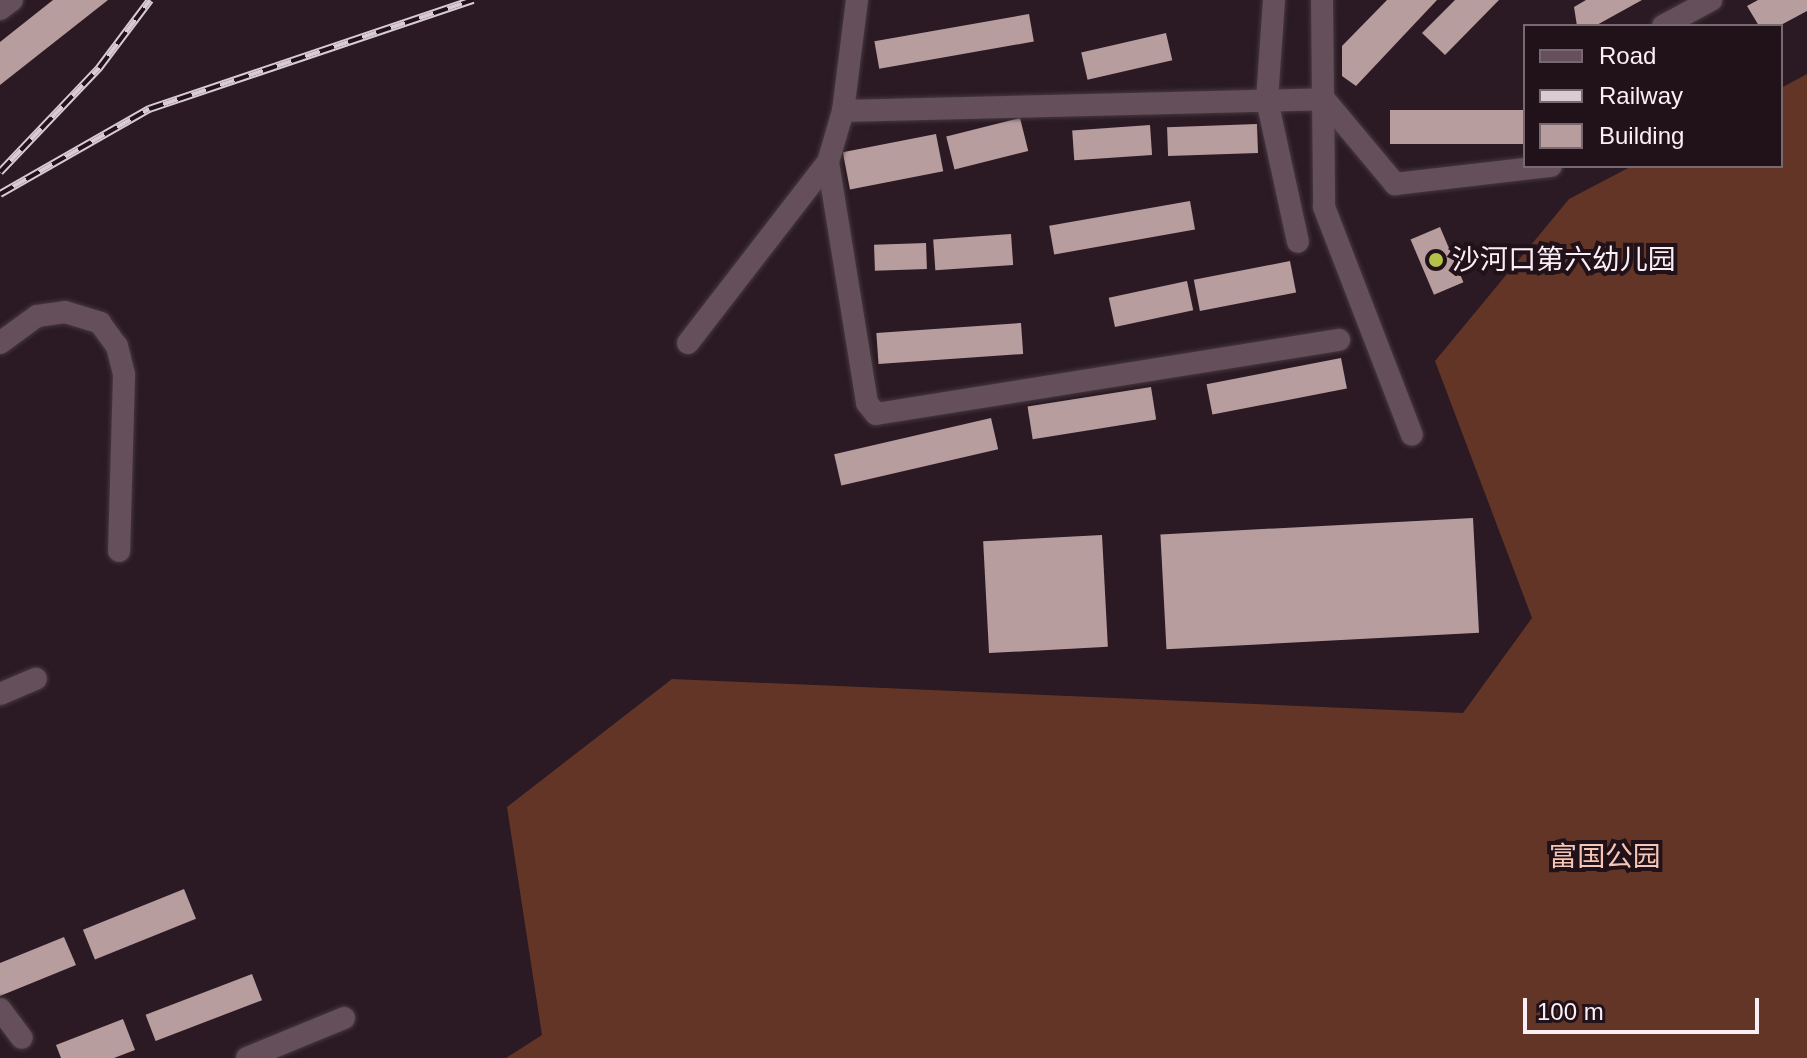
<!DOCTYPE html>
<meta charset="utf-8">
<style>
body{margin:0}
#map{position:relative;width:1807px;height:1058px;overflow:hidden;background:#2b1a23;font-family:Helvetica,"Noto Sans SC",sans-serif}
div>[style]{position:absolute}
.forest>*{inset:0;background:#633526}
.building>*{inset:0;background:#b89d9f;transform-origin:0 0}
.roads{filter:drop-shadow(0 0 2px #46383f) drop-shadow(0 0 2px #46383f)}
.minor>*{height:22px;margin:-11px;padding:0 11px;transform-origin:11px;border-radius:11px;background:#644f5a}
.rail>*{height:8px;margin-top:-4px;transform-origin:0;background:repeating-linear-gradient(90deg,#211119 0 15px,#d9cbd2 0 30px);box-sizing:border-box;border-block:2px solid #d9cbd2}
.dots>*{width:22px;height:22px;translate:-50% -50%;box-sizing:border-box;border:4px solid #211119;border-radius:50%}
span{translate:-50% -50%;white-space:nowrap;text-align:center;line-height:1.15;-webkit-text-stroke:8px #211119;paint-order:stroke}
.poi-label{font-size:28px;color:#fbeef4}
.left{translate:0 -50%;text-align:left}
.park-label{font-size:28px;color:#f6c5b5}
.legend{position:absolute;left:1523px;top:24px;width:260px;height:144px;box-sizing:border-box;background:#211119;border:2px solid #786971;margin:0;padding:10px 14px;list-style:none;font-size:24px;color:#fbeef4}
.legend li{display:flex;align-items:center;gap:16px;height:40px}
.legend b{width:40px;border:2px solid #786971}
.scale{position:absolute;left:1523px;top:998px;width:236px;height:36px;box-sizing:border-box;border:4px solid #fbeef4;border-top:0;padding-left:10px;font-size:24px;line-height:28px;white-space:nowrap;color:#fbeef4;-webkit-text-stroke:6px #211119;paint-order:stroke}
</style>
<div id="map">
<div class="forest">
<div style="clip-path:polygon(1807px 74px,1807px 1058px,506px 1058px,542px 1035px,507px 807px,672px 679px,1463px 713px,1532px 618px,1435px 361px,1569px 199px,1632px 166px,1781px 166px,1781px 88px)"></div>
</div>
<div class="building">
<div style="clip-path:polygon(53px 0,108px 0,0 85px,0 42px)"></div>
<div style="clip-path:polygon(1387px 0,1437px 0,1356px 86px,1342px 76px,1342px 46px)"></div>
<div style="clip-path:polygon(1455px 0,1499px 0,1445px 55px,1422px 33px)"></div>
<div style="clip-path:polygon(1586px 0,1642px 0,1595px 26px,1577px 26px,1574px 7px)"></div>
<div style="clip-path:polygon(1758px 0,1807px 0,1807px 11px,1779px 26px,1759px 26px,1747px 6px)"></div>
<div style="left:1029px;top:14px;width:28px;height:157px;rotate:80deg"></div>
<div style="left:1166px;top:33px;width:28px;height:87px;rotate:77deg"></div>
<div style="left:1525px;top:110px;width:34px;height:135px;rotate:90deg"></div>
<div style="left:1020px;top:118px;width:34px;height:76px;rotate:76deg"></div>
<div style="left:1257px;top:124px;width:29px;height:90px;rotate:88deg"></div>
<div style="left:1150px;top:125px;width:30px;height:78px;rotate:86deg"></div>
<div style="left:936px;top:134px;width:38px;height:95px;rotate:79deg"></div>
<div style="left:1190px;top:201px;width:29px;height:143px;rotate:80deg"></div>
<div style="left:1440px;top:227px;width:60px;height:32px;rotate:67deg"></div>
<div style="left:1011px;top:234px;width:31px;height:78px;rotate:86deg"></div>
<div style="left:926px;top:243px;width:26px;height:52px;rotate:88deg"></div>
<div style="left:1290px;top:261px;width:32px;height:98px;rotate:79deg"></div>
<div style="left:1187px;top:281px;width:30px;height:80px;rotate:78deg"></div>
<div style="left:1021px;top:323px;width:31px;height:145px;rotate:86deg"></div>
<div style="left:1341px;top:358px;width:31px;height:137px;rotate:79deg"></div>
<div style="left:1151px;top:387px;width:33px;height:125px;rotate:81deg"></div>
<div style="left:991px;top:418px;width:32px;height:161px;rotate:77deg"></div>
<div style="left:1473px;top:518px;width:115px;height:313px;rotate:87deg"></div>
<div style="left:1102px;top:535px;width:112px;height:119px;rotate:87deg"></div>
<div style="left:184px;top:889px;width:32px;height:109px;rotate:68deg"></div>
<div style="clip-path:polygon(64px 937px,76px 965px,0 996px,0 963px)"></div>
<div style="left:252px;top:974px;width:28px;height:114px;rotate:69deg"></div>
<div style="clip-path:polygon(123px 1019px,135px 1050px,114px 1058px,61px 1058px,56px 1045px)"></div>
</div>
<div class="roads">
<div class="minor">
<div style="left:1274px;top:0;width:100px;rotate:94deg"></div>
<div style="left:1267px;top:100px;width:145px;rotate:77.7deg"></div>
<div style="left:1322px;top:0;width:207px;rotate:89.4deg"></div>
<div style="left:1324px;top:207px;width:244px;rotate:68.9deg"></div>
<div style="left:0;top:9px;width:15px;rotate:-37deg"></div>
<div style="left:1663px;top:26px;width:55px;rotate:-28.4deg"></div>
<div style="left:843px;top:111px;width:481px;rotate:-1.4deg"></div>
<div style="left:1324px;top:99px;width:111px;rotate:50.1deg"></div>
<div style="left:1395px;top:184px;width:157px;rotate:-6.6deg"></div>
<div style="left:828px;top:162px;width:244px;rotate:80.8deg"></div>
<div style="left:867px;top:403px;width:14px;rotate:51deg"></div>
<div style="left:876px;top:414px;width:469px;rotate:-9.1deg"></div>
<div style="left:0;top:343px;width:46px;rotate:-36.1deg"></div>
<div style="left:37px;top:316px;width:28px;rotate:-8deg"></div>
<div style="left:65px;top:312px;width:37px;rotate:17deg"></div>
<div style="left:100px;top:323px;width:29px;rotate:54deg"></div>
<div style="left:117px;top:346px;width:30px;rotate:76deg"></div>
<div style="left:124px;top:375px;width:176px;rotate:91.6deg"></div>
<div style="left:688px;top:343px;width:229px;rotate:-52.3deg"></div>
<div style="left:828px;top:162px;width:53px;rotate:-73.6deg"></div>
<div style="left:843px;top:111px;width:112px;rotate:-82.8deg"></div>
<div style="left:0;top:694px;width:39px;rotate:-23deg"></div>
<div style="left:0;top:1009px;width:36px;rotate:53deg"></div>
<div style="left:247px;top:1058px;width:105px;rotate:-22.4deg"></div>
</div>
</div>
<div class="rail">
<div style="left:0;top:172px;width:144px;rotate:-46.4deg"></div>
<div style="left:99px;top:68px;width:85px;rotate:-53.1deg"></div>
<div style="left:0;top:194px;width:172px;rotate:-29.7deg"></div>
<div style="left:149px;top:109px;width:342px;rotate:-18.6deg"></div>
</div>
<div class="dots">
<div style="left:1436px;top:260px;background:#b6c149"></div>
</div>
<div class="poi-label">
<span class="left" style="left:1452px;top:260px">沙河口第六幼儿园</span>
</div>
<div class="park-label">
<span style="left:1605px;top:857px">富国公园</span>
</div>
<ul class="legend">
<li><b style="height:10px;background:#644f5a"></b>Road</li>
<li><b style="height:10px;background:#d9cbd2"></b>Railway</li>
<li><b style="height:22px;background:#b89d9f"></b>Building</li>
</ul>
<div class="scale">100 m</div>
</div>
